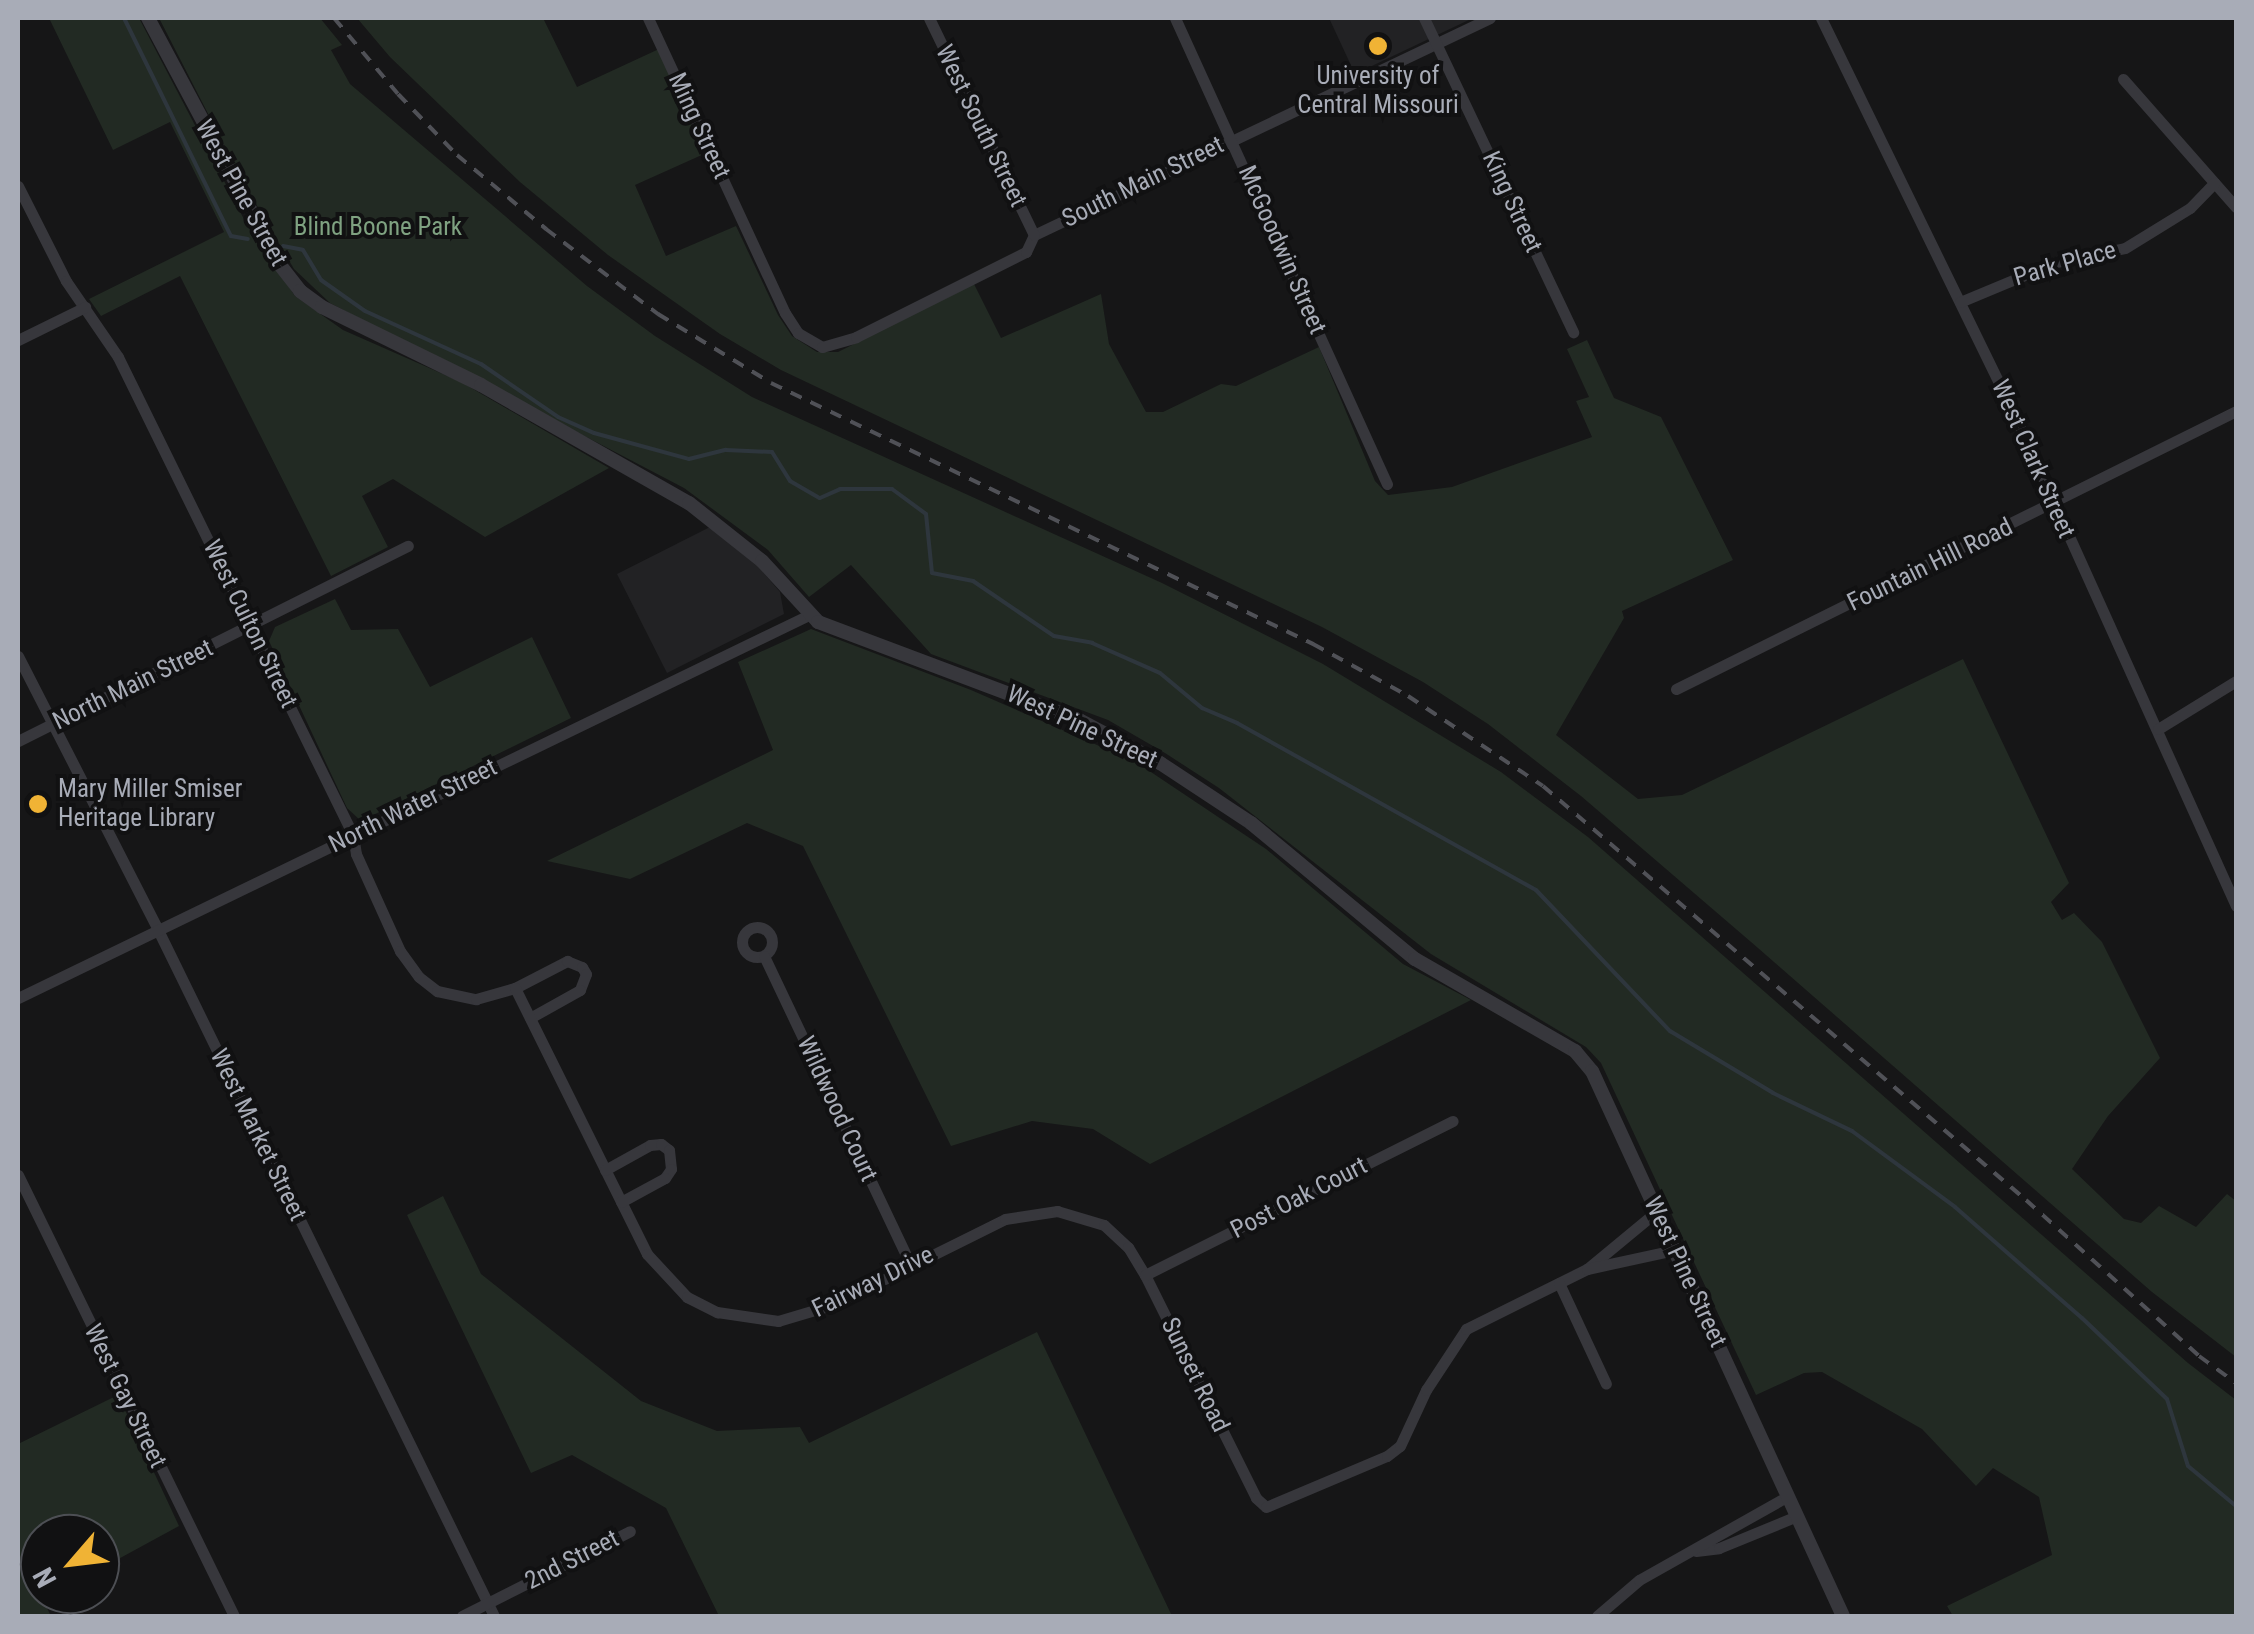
<!DOCTYPE html>
<style>
body{margin:0}
#map{position:relative;width:2254px;height:1634px;overflow:hidden;background:#161617;font-family:"Roboto Condensed",sans-serif}
div>[style]{position:absolute}
.built>*{inset:0;background:#222224}
.green>*{inset:0;background:#222a23}
.stream>*{height:4px;margin:-2px;padding:0 2px;transform-origin:2px;border-radius:2px;background:#2e363d}
.minor>*{height:11px;margin:-5.5px;padding:0 5.5px;transform-origin:5.5px;border-radius:5.5px;background:#37373c}
.minor>.ring{margin:-5.5px;padding:0;box-sizing:content-box;background:none;border:11px solid #37373c;border-radius:50%}
.tertiary>*{height:14px;margin:-7px;padding:0 7px;transform-origin:7px;border-radius:7px;background:#37373c}
.rail>*{height:4px;margin-top:-2px;transform-origin:0;background:repeating-linear-gradient(90deg,#505157 0 12px,transparent 0 22px)}
.dots>*{width:28px;height:28px;translate:-50% -50%;box-sizing:border-box;border:5px solid #111112;border-radius:50%}
span{translate:-50% -50%;white-space:nowrap;text-align:center;line-height:1.15;-webkit-text-stroke:8px #111112;paint-order:stroke}
.poi-label{font-size:25px;color:#a8acb7}
.left{translate:0 -50%;text-align:left}
.street-label{font-size:25px;color:#a8acb7}
.park-label{font-size:25px;color:#7fa281}
.frame{position:absolute;inset:0;border:20px solid #a8acb7;pointer-events:none}
.north{position:absolute;left:20px;top:1514px;width:100px;height:100px;box-sizing:border-box;background:#111112;border:2px solid #4d4f54;border-radius:50%;rotate:242deg;font-size:28px;font-weight:700;line-height:40px;text-align:center;color:#a8acb7}
.north::after{content:'';display:block;margin:auto;width:35px;height:45px;background:#f0b335;clip-path:polygon(50% 0,100% 100%,50% 72%,0 100%)}
</style>
<div id="map">
<div class="built">
<div style="clip-path:polygon(1329px 18px,1473px 18px,1355px 74px)"></div>
<div style="clip-path:polygon(710px 527px,750px 557px,780px 592px,784px 614px,667px 673px,617px 574px)"></div>
</div>
<div class="green">
<div style="clip-path:polygon(49px 18px,139px 18px,247px 225px,295px 296px,343px 330px,461px 382px,609px 468px,485px 537px,393px 479px,362px 496px,388px 547px,331px 576px,180px 276px,101px 316px,89px 299px,224px 232px,170px 122px,113px 150px)"></div>
<div style="clip-path:polygon(159px 18px,320px 18px,342px 45px,331px 50px,350px 84px,587px 286px,655px 336px,752px 397px,1162px 583px,1323px 664px,1501px 772px,1588px 837px,2188px 1363px,2236px 1400px,2236px 1616px,1953px 1616px,1947px 1606px,2052px 1555px,2039px 1497px,1993px 1468px,1976px 1486px,1922px 1429px,1822px 1372px,1804px 1373px,1756px 1395px,1601px 1063px,1586px 1047px,1431px 954px,1219px 788px,1165px 753px,1108px 720px,931px 654px,851px 565px,809px 597px,768px 550px,684px 488px,330px 303px,294px 269px,242px 180px)"></div>
<div style="clip-path:polygon(357px 18px,543px 18px,577px 87px,659px 49px,704px 154px,635px 185px,666px 256px,736px 226px,778px 315px,792px 336px,817px 352px,838px 352px,974px 284px,1001px 338px,1101px 294px,1109px 344px,1146px 412px,1163px 412px,1221px 384px,1236px 386px,1319px 347px,1375px 481px,1388px 495px,1452px 487px,1592px 437px,1576px 401px,1589px 397px,1567px 349px,1587px 340px,1614px 398px,1661px 417px,1733px 560px,1622px 611px,1624px 618px,1556px 735px,1638px 799px,1682px 795px,1963px 659px,2069px 883px,2051px 902px,2062px 920px,2074px 913px,2102px 942px,2160px 1058px,2108px 1116px,2072px 1169px,2124px 1219px,2141px 1223px,2159px 1206px,2196px 1227px,2227px 1194px,2236px 1201px,2236px 1357px,2152px 1292px,1758px 948px,1581px 796px,1488px 724px,1423px 682px,1322px 627px,781px 370px,720px 334px,608px 255px,520px 182px,390px 57px)"></div>
<div style="clip-path:polygon(335px 599px,351px 630px,398px 629px,430px 687px,532px 637px,571px 718px,361px 821px,347px 808px,269px 641px,275px 627px)"></div>
<div style="clip-path:polygon(811px 629px,971px 690px,1136px 762px,1266px 849px,1403px 964px,1471px 1000px,1150px 1164px,1093px 1129px,1032px 1121px,951px 1146px,803px 846px,747px 823px,630px 879px,547px 861px,773px 750px,738px 662px)"></div>
<div style="clip-path:polygon(443px 1196px,481px 1274px,641px 1401px,717px 1431px,800px 1427px,809px 1443px,1037px 1332px,1172px 1616px,719px 1616px,666px 1508px,572px 1455px,531px 1473px,407px 1215px)"></div>
<div style="clip-path:polygon(118px 1395px,179px 1526px,100px 1569px,100px 1534px,40px 1534px,40px 1594px,53px 1594px,43px 1600px,51px 1616px,18px 1616px,18px 1444px)"></div>
</div>
<div class="stream">
<div style="left:124px;top:18px;width:243px;rotate:63.9deg"></div>
<div style="left:231px;top:236px;width:17px;rotate:10deg"></div>
<div style="left:283px;top:246px;width:20px;rotate:11deg"></div>
<div style="left:303px;top:250px;width:35px;rotate:59deg"></div>
<div style="left:321px;top:280px;width:54px;rotate:35.2deg"></div>
<div style="left:365px;top:311px;width:128px;rotate:24.6deg"></div>
<div style="left:481px;top:364px;width:93px;rotate:34.5deg"></div>
<div style="left:558px;top:417px;width:39px;rotate:24deg"></div>
<div style="left:594px;top:433px;width:98px;rotate:15.3deg"></div>
<div style="left:689px;top:459px;width:38px;rotate:-14deg"></div>
<div style="left:726px;top:450px;width:46px;rotate:2.5deg"></div>
<div style="left:772px;top:452px;width:34px;rotate:58deg"></div>
<div style="left:790px;top:481px;width:34px;rotate:30deg"></div>
<div style="left:820px;top:498px;width:22px;rotate:-24deg"></div>
<div style="left:840px;top:489px;width:52px"></div>
<div style="left:892px;top:489px;width:42px;rotate:36.3deg"></div>
<div style="left:926px;top:514px;width:59px;rotate:84.2deg"></div>
<div style="left:932px;top:573px;width:42px;rotate:11deg"></div>
<div style="left:973px;top:581px;width:98px;rotate:34.2deg"></div>
<div style="left:1054px;top:636px;width:39px;rotate:10deg"></div>
<div style="left:1092px;top:643px;width:74px;rotate:23.8deg"></div>
<div style="left:1160px;top:673px;width:55px;rotate:39.8deg"></div>
<div style="left:1202px;top:708px;width:38px;rotate:23deg"></div>
<div style="left:1237px;top:723px;width:342px;rotate:29.2deg"></div>
<div style="left:1536px;top:890px;width:195px;rotate:46.5deg"></div>
<div style="left:1670px;top:1031px;width:120px;rotate:31deg"></div>
<div style="left:1773px;top:1093px;width:88px;rotate:25.7deg"></div>
<div style="left:1852px;top:1131px;width:128px;rotate:36.4deg"></div>
<div style="left:1955px;top:1207px;width:169px;rotate:41.2deg"></div>
<div style="left:2082px;top:1318px;width:117px;rotate:43.6deg"></div>
<div style="left:2167px;top:1399px;width:70px;rotate:72.6deg"></div>
<div style="left:2188px;top:1466px;width:62px;rotate:39.8deg"></div>
</div>
<div class="minor">
<div style="left:648px;top:18px;width:325px;rotate:65.1deg"></div>
<div style="left:785px;top:313px;width:24px;rotate:57deg"></div>
<div style="left:798px;top:333px;width:28px;rotate:30deg"></div>
<div style="left:822px;top:347px;width:35px;rotate:-16deg"></div>
<div style="left:856px;top:337px;width:190px;rotate:-26.6deg"></div>
<div style="left:1026px;top:252px;width:19px;rotate:-65deg"></div>
<div style="left:1034px;top:235px;width:505px;rotate:-25.45deg"></div>
<div style="left:929px;top:18px;width:241px;rotate:64.2deg"></div>
<div style="left:1175px;top:18px;width:512px;rotate:65.54deg"></div>
<div style="left:1424px;top:18px;width:348px;rotate:64.6deg"></div>
<div style="left:1821px;top:18px;width:438px;rotate:64deg"></div>
<div style="left:2013px;top:412px;width:542px;rotate:65.7deg"></div>
<div style="left:2123px;top:79px;width:171px;rotate:48.6deg"></div>
<div style="left:18px;top:186px;width:106px;rotate:63.2deg"></div>
<div style="left:66px;top:281px;width:92px;rotate:55.6deg"></div>
<div style="left:118px;top:357px;width:533px;rotate:63.82deg"></div>
<div style="left:353px;top:835px;width:19px;rotate:81deg"></div>
<div style="left:356px;top:854px;width:107px;rotate:65.6deg"></div>
<div style="left:400px;top:951px;width:32px;rotate:54deg"></div>
<div style="left:419px;top:977px;width:23px;rotate:38deg"></div>
<div style="left:437px;top:991px;width:40px;rotate:12deg"></div>
<div style="left:476px;top:999px;width:41px;rotate:-15.8deg"></div>
<div style="left:515px;top:988px;width:59px;rotate:-27.4deg"></div>
<div style="left:567px;top:961px;width:16px;rotate:22deg"></div>
<div style="left:582px;top:967px;width:8px;rotate:60deg"></div>
<div style="left:586px;top:974px;width:17px;rotate:111deg"></div>
<div style="left:580px;top:990px;width:57px;rotate:150.8deg"></div>
<div style="left:1960px;top:302px;width:104px;rotate:-22.6deg"></div>
<div style="left:2056px;top:262px;width:70px;rotate:-11.5deg"></div>
<div style="left:2125px;top:248px;width:76px;rotate:-31.6deg"></div>
<div style="left:2190px;top:208px;width:35px;rotate:-46deg"></div>
<div style="left:18px;top:340px;width:75px;rotate:-26.2deg"></div>
<div style="left:18px;top:656px;width:308px;rotate:62.9deg"></div>
<div style="left:158px;top:930px;width:764px;rotate:63.9deg"></div>
<div style="left:1676px;top:689px;width:625px;rotate:-26.4deg"></div>
<div style="left:2158px;top:729px;width:92px;rotate:-31.6deg"></div>
<div style="left:18px;top:741px;width:436px;rotate:-26.6deg"></div>
<div class="ring" style="left:742px;top:927px;width:19px;height:19px"></div>
<div style="left:764px;top:956px;width:340px;rotate:64.6deg"></div>
<div style="left:515px;top:988px;width:297px;rotate:63.6deg"></div>
<div style="left:647px;top:1254px;width:59px;rotate:47.1deg"></div>
<div style="left:687px;top:1297px;width:34px;rotate:27deg"></div>
<div style="left:717px;top:1312px;width:62px;rotate:8.4deg"></div>
<div style="left:778px;top:1321px;width:56px;rotate:-16.5deg"></div>
<div style="left:832px;top:1305px;width:193px;rotate:-26.4deg"></div>
<div style="left:1005px;top:1219px;width:53px;rotate:-8.7deg"></div>
<div style="left:1057px;top:1211px;width:49px;rotate:16.6deg"></div>
<div style="left:1104px;top:1225px;width:33px;rotate:43deg"></div>
<div style="left:1128px;top:1247px;width:33px;rotate:59deg"></div>
<div style="left:1145px;top:1275px;width:249px;rotate:63.5deg"></div>
<div style="left:1256px;top:1498px;width:13px;rotate:42deg"></div>
<div style="left:1266px;top:1507px;width:131px;rotate:-22.9deg"></div>
<div style="left:1387px;top:1456px;width:16px;rotate:-38deg"></div>
<div style="left:1400px;top:1446px;width:62px;rotate:-65.1deg"></div>
<div style="left:1426px;top:1390px;width:73px;rotate:-56.7deg"></div>
<div style="left:1466px;top:1329px;width:135px;rotate:-26.4deg"></div>
<div style="left:1587px;top:1269px;width:89px;rotate:-39.6deg"></div>
<div style="left:18px;top:998px;width:879px;rotate:-25.84deg"></div>
<div style="left:605px;top:1170px;width:51px;rotate:-29.1deg"></div>
<div style="left:650px;top:1145px;width:11px;rotate:-5deg"></div>
<div style="left:661px;top:1144px;width:10px;rotate:37deg"></div>
<div style="left:669px;top:1150px;width:19px;rotate:84deg"></div>
<div style="left:671px;top:1169px;width:11px;rotate:124deg"></div>
<div style="left:665px;top:1178px;width:50px;rotate:151.4deg"></div>
<div style="left:18px;top:1175px;width:491px;rotate:63.9deg"></div>
<div style="left:1587px;top:1269px;width:90px;rotate:-12.2deg"></div>
<div style="left:1145px;top:1275px;width:344px;rotate:-26.6deg"></div>
<div style="left:1559px;top:1283px;width:111px;rotate:65deg"></div>
<div style="left:1696px;top:1551px;width:23px;rotate:-7deg"></div>
<div style="left:1719px;top:1548px;width:84px;rotate:-22.3deg"></div>
<div style="left:462px;top:1616px;width:188px;rotate:-26.8deg"></div>
<div style="left:1597px;top:1616px;width:55px;rotate:-40.6deg"></div>
<div style="left:1639px;top:1580px;width:171px;rotate:-29.4deg"></div>
</div>
<div class="tertiary">
<div style="left:148px;top:18px;width:280px;rotate:61.9deg"></div>
<div style="left:280px;top:265px;width:33px;rotate:52deg"></div>
<div style="left:300px;top:291px;width:27px;rotate:36deg"></div>
<div style="left:322px;top:307px;width:177px;rotate:26.1deg"></div>
<div style="left:481px;top:385px;width:239px;rotate:29.6deg"></div>
<div style="left:689px;top:503px;width:93px;rotate:38.5deg"></div>
<div style="left:762px;top:561px;width:83px;rotate:47.4deg"></div>
<div style="left:818px;top:622px;width:279px;rotate:20.6deg"></div>
<div style="left:1079px;top:720px;width:92px;rotate:28deg"></div>
<div style="left:1160px;top:763px;width:109px;rotate:33.4deg"></div>
<div style="left:1251px;top:823px;width:213px;rotate:39.7deg"></div>
<div style="left:1415px;top:959px;width:185px;rotate:29.9deg"></div>
<div style="left:1575px;top:1051px;width:26px;rotate:50deg"></div>
<div style="left:1592px;top:1071px;width:600px;rotate:65.27deg"></div>
</div>
<div class="rail">
<div style="left:334px;top:18px;width:99px;rotate:49.9deg"></div>
<div style="left:398px;top:94px;width:85px;rotate:46deg"></div>
<div style="left:457px;top:155px;width:116px;rotate:39.7deg"></div>
<div style="left:546px;top:229px;width:141px;rotate:37.2deg"></div>
<div style="left:658px;top:314px;width:132px;rotate:31.4deg"></div>
<div style="left:771px;top:383px;width:602px;rotate:25.71deg"></div>
<div style="left:1313px;top:644px;width:108px;rotate:28.7deg"></div>
<div style="left:1408px;top:696px;width:162px;rotate:33.7deg"></div>
<div style="left:1543px;top:786px;width:636px;rotate:40.6deg"></div>
<div style="left:2026px;top:1200px;width:233px;rotate:42deg"></div>
<div style="left:2199px;top:1356px;width:46px;rotate:36.1deg"></div>
</div>
<div class="dots">
<div style="left:1378px;top:46px;background:#f0b335"></div>
<div style="left:38px;top:804px;background:#f0b335"></div>
</div>
<div class="poi-label">
<span style="left:1378px;top:91px">University of<br>Central Missouri</span>
<span class="left" style="left:58px;top:804px">Mary Miller Smiser<br>Heritage Library</span>
</div>
<div class="street-label">
<span style="left:699px;top:126px;rotate:65deg">Ming Street</span>
<span style="left:981px;top:126px;rotate:64deg">West South Street</span>
<span style="left:1143px;top:182px;rotate:-26deg">South Main Street</span>
<span style="left:241px;top:193px;rotate:61deg">West Pine Street</span>
<span style="left:1512px;top:202px;rotate:65deg">King Street</span>
<span style="left:1282px;top:250px;rotate:66deg">McGoodwin Street</span>
<span style="left:2065px;top:264px;rotate:-16deg">Park Place</span>
<span style="left:2033px;top:459px;rotate:66deg">West Clark Street</span>
<span style="left:1930px;top:565px;rotate:-26deg">Fountain Hill Road</span>
<span style="left:250px;top:624px;rotate:64deg">West Culton Street</span>
<span style="left:133px;top:685px;rotate:-26deg">North Main Street</span>
<span style="left:1082px;top:727px;rotate:25deg">West Pine Street</span>
<span style="left:413px;top:806px;rotate:-26deg">North Water Street</span>
<span style="left:837px;top:1109px;rotate:65deg">Wildwood Court</span>
<span style="left:258px;top:1135px;rotate:64deg">West Market Street</span>
<span style="left:1299px;top:1198px;rotate:-27deg">Post Oak Court</span>
<span style="left:1685px;top:1272px;rotate:65deg">West Pine Street</span>
<span style="left:873px;top:1282px;rotate:-26deg">Fairway Drive</span>
<span style="left:1195px;top:1375px;rotate:64deg">Sunset Road</span>
<span style="left:125px;top:1396px;rotate:64deg">West Gay Street</span>
<span style="left:572px;top:1560px;rotate:-27deg">2nd Street</span>
</div>
<div class="park-label">
<span style="left:378px;top:227px">Blind Boone Park</span>
</div>
<div class="frame"></div>
<div class="north">N</div>
</div>
